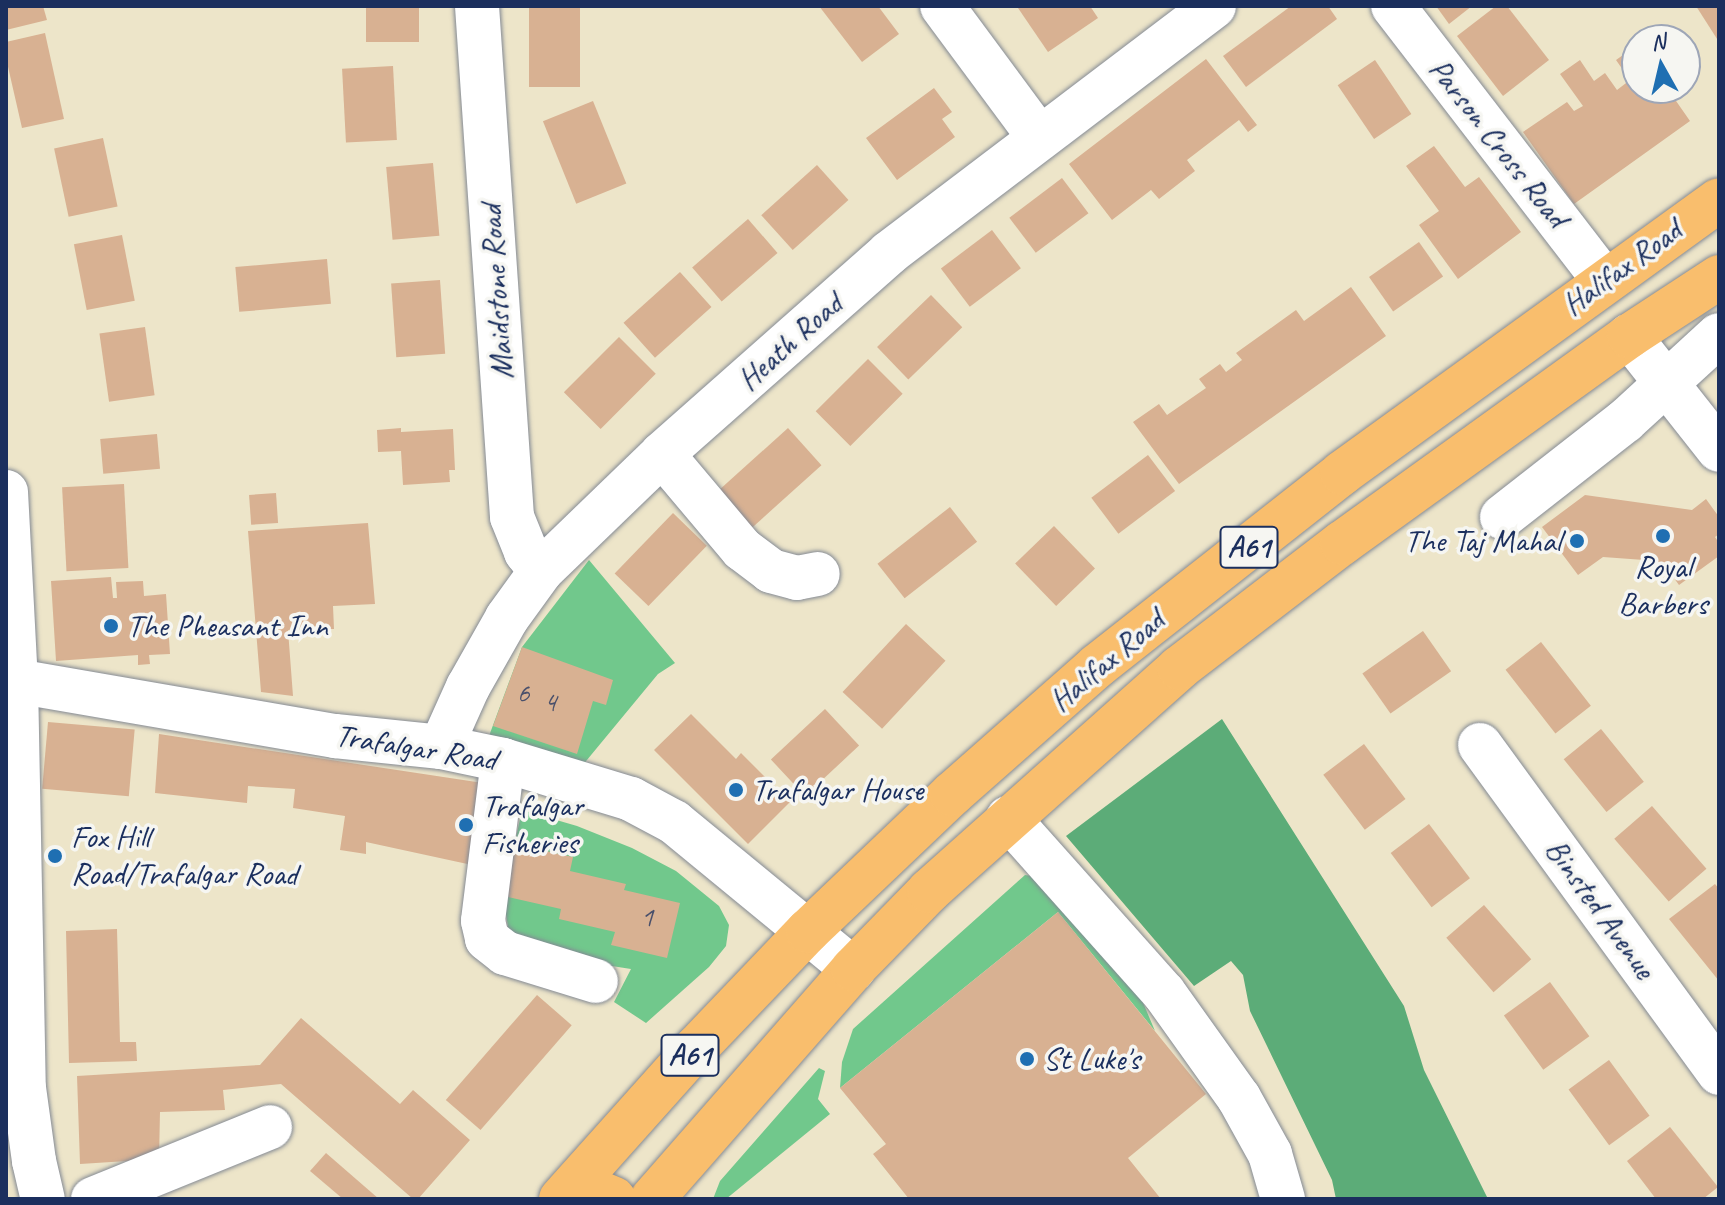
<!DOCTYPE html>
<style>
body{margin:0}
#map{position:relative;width:1725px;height:1205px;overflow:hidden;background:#ede5c9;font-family:Caveat,sans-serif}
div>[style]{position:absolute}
.green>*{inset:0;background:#71c88c}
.forest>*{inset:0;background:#5cac78}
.building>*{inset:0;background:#d8b192;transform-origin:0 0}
.roads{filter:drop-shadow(0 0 2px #848a94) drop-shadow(0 0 2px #848a94)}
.minor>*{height:44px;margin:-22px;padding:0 22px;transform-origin:22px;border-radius:22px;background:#fff}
.highway>*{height:44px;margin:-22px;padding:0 22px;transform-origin:22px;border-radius:22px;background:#f9be6d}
.dots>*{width:22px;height:22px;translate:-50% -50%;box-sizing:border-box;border:4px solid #f6f6f2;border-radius:50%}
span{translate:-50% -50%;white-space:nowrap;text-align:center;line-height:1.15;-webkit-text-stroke:7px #f6f6f2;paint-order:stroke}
.number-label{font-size:28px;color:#4a506b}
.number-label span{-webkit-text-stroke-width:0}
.shield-label span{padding:2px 6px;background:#f6f6f2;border:2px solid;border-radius:6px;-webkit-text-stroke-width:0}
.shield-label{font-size:30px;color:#1b2f5e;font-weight:700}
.street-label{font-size:32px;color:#1b2f5e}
.poi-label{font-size:32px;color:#1b2f5e}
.right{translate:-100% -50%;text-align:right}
.left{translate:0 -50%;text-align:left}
.frame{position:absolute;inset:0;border:8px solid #1b2f5e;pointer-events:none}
.north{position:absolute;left:1621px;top:24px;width:80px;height:80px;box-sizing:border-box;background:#f6f6f2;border:2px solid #9ea6b7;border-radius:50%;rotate:352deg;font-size:22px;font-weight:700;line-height:32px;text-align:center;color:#1b2f5e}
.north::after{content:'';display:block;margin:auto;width:28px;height:36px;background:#1f6fb2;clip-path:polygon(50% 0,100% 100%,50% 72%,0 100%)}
</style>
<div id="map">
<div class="green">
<div style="clip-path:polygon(589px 560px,675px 663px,658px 674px,582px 766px,489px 736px,522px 647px)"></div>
<div style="clip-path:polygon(522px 810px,577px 826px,632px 848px,676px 871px,719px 906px,729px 925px,726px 946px,709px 967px,646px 1023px,614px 1002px,631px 969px,599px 964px,510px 939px,503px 896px)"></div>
<div style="clip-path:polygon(1025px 875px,1032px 876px,1131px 974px,1155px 1031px,1058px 912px,840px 1088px,842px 1062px,853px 1029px)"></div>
<div style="clip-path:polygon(819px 1068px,825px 1071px,818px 1099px,830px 1114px,726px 1199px,713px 1199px,720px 1181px)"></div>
</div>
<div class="forest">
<div style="clip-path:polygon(1222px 719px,1404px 1006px,1424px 1070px,1488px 1199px,1336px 1199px,1332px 1180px,1250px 1011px,1243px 975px,1231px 961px,1194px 986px,1066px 836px)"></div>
</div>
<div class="building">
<div style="clip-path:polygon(6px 6px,43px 6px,47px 20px,6px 30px)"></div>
<div style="left:366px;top:6px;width:53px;height:36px"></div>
<div style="left:529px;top:6px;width:51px;height:81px"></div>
<div style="clip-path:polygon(819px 6px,878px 6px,899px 34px,862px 62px)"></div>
<div style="clip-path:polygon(1020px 6px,1090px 6px,1098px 18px,1048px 52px,1018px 8px)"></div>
<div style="clip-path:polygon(1291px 6px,1328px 6px,1337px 19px,1246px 87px,1223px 56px)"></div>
<div style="clip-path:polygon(1436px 6px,1472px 6px,1449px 24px)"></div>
<div style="clip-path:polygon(1496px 6px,1507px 6px,1549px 60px,1503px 96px,1457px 36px)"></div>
<div style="clip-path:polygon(1696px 6px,1719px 6px,1719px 42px)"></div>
<div style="clip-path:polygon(45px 33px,64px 119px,22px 128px,6px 58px,6px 42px)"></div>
<div style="clip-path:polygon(1637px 45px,1637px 88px,1667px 88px,1690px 121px,1574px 204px,1523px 132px,1567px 102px,1574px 111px,1583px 106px,1560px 74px,1580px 60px,1594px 81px,1605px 73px,1617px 90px,1630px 80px,1616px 60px)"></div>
<div style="clip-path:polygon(1206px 59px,1257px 125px,1248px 132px,1239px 120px,1187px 160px,1195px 171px,1159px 199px,1151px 190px,1112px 220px,1069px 164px)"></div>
<div style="left:1375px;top:60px;width:65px;height:45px;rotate:56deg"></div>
<div style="left:393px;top:66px;width:74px;height:51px;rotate:87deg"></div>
<div style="clip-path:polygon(934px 88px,952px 112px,942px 119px,955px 137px,897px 180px,866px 138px)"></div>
<div style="left:593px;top:101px;width:89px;height:54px;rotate:68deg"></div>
<div style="left:103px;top:138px;width:70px;height:50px;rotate:78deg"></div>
<div style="clip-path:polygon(1434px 146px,1465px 187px,1479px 177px,1521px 232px,1458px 279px,1419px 225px,1439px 211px,1406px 166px)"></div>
<div style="left:433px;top:163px;width:73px;height:47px;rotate:85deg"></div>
<div style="left:817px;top:165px;width:47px;height:75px;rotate:48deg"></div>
<div style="left:1062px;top:178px;width:44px;height:66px;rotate:53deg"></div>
<div style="left:748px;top:219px;width:45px;height:74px;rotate:49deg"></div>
<div style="left:992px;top:230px;width:48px;height:64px;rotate:53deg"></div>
<div style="left:122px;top:235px;width:67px;height:49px;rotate:79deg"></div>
<div style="left:1419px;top:242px;width:42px;height:61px;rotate:55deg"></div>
<div style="left:327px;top:259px;width:45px;height:92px;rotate:85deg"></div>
<div style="left:680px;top:272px;width:47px;height:76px;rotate:48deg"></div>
<div style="left:440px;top:280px;width:74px;height:49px;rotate:86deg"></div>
<div style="clip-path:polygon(1351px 287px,1386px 336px,1179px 484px,1133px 422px,1159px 404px,1167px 415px,1206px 388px,1199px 379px,1220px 364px,1226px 372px,1242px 360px,1236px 353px,1296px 310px,1304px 321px)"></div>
<div style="left:931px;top:295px;width:45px;height:75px;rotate:46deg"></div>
<div style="left:145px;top:327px;width:69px;height:46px;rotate:82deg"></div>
<div style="left:619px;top:337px;width:52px;height:78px;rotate:45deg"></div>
<div style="left:868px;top:359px;width:49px;height:74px;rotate:45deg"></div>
<div style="clip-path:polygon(401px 428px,401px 432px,453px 429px,455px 470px,449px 470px,450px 482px,403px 485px,401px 451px,378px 452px,377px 430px)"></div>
<div style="left:788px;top:428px;width:50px;height:99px;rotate:48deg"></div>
<div style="left:157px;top:434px;width:35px;height:57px;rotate:85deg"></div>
<div style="left:1148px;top:455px;width:45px;height:71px;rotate:53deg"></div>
<div style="left:124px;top:484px;width:84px;height:62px;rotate:87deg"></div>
<div style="left:276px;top:493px;width:30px;height:27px;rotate:86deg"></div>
<div style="clip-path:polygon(1585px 495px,1692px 510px,1706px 499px,1719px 517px,1719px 534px,1715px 537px,1719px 543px,1719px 556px,1679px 585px,1663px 563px,1644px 560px,1603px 557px,1578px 575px,1542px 527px)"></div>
<div style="left:950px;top:507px;width:44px;height:92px;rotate:52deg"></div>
<div style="left:673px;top:513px;width:47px;height:84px;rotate:44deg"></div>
<div style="clip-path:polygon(368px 523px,375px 604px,333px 606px,334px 629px,288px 630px,293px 696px,261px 692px,248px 531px)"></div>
<div style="left:1054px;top:526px;width:59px;height:54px;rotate:46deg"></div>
<div style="clip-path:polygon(111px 577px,113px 598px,117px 598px,116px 582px,143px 581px,144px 596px,166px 594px,170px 654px,149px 655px,150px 664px,138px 665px,138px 655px,56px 661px,51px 581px)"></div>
<div style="left:906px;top:624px;width:54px;height:93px;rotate:43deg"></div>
<div style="left:1423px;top:631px;width:49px;height:74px;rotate:55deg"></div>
<div style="left:1541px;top:642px;width:81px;height:45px;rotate:52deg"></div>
<div style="clip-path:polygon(522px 647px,613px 680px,606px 705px,593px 701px,577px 754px,493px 726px)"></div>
<div style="left:825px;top:709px;width:50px;height:74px;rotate:47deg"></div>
<div style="clip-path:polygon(691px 714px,736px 759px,741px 753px,790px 802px,748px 844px,654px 750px)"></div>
<div style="left:48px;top:722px;width:87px;height:67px;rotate:5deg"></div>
<div style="left:1601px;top:729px;width:68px;height:48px;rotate:51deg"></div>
<div style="clip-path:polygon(159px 734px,483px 783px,472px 865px,366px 842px,366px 854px,340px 850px,345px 816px,293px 808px,295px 789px,248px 786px,247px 803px,155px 793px)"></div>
<div style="left:1364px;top:744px;width:69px;height:51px;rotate:53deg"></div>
<div style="left:1652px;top:806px;width:83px;height:50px;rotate:49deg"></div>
<div style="left:1429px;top:824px;width:68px;height:48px;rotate:53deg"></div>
<div style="clip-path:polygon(515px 844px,573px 857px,570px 871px,626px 884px,624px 890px,680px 903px,667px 958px,611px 945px,615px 932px,559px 919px,561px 909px,503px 896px)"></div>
<div style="clip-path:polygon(1715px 884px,1719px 889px,1719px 981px,1669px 919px)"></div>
<div style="left:1484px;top:905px;width:72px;height:50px;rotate:49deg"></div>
<div style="clip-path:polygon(1058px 912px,1206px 1094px,1128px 1158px,1161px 1199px,909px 1199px,873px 1154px,886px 1144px,840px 1088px)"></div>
<div style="clip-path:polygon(117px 929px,120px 1042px,136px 1042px,137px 1061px,69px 1063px,66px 931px)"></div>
<div style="left:1550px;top:982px;width:67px;height:57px;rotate:54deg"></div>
<div style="left:537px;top:995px;width:46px;height:139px;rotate:41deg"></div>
<div style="clip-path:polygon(301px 1018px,400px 1104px,413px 1090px,470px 1140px,418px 1199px,413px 1199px,281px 1084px,223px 1090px,225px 1110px,160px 1112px,159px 1159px,80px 1164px,77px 1076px,260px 1065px)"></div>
<div style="left:1609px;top:1060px;width:69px;height:50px;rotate:54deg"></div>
<div style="clip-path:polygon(1670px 1127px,1718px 1187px,1703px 1199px,1656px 1199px,1627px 1161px)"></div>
<div style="clip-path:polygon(326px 1153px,379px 1199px,343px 1199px,310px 1171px)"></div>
</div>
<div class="roads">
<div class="minor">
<div style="left:477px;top:6px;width:512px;rotate:86.08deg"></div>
<div style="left:512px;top:517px;width:38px;rotate:68deg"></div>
<div style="left:526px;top:552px;width:24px;rotate:52deg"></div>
<div style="left:942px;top:6px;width:163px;rotate:53.5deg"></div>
<div style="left:1393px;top:6px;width:346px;rotate:52.4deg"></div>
<div style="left:1629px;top:336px;width:145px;rotate:51.7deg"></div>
<div style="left:662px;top:454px;width:124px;rotate:49.9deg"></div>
<div style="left:742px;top:549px;width:36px;rotate:37deg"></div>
<div style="left:771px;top:571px;width:27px;rotate:15deg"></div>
<div style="left:797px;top:578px;width:21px;rotate:-11deg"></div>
<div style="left:6px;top:492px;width:189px;rotate:87deg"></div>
<div style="left:16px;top:681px;width:407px;rotate:88.9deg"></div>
<div style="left:24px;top:1088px;width:74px;rotate:82.2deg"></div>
<div style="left:34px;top:1161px;width:39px;rotate:77deg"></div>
<div style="left:1502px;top:517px;width:156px;rotate:-38deg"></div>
<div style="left:1625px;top:421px;width:127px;rotate:-42.5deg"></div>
<div style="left:16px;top:681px;width:324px;rotate:9.8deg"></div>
<div style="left:335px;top:736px;width:107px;rotate:5.9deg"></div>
<div style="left:441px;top:747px;width:63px;rotate:11.8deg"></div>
<div style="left:503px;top:760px;width:134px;rotate:16.9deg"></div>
<div style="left:631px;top:799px;width:49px;rotate:28.1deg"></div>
<div style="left:674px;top:822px;width:232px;rotate:39.4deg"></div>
<div style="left:1480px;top:745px;width:406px;rotate:53.9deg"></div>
<div style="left:441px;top:747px;width:66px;rotate:-65.8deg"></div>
<div style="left:468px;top:687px;width:79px;rotate:-60.5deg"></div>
<div style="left:507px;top:618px;width:58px;rotate:-54.1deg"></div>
<div style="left:541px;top:571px;width:168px;rotate:-44deg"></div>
<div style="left:662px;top:454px;width:303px;rotate:-41.5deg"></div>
<div style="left:889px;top:253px;width:408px;rotate:-37.2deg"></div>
<div style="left:503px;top:760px;width:162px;rotate:97.1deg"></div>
<div style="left:483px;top:921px;width:18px;rotate:77deg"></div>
<div style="left:487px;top:939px;width:23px;rotate:38deg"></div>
<div style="left:505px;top:953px;width:95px;rotate:17.1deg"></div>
<div style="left:1008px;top:818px;width:234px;rotate:48.3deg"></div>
<div style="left:1164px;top:993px;width:129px;rotate:54.5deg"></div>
<div style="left:1239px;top:1098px;width:64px;rotate:61deg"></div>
<div style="left:1270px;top:1154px;width:47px;rotate:73.9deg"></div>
<div style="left:93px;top:1199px;width:191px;rotate:-22.1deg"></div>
</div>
<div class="highway">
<div style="left:576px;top:1183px;width:41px;rotate:22.8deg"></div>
<div style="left:561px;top:1199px;width:203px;rotate:-48.2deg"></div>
<div style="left:696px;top:1048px;width:162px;rotate:-46.3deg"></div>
<div style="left:808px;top:931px;width:199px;rotate:-43.6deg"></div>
<div style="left:952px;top:794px;width:193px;rotate:-41.4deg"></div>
<div style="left:1097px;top:666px;width:312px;rotate:-38.2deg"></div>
<div style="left:1342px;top:473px;width:465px;rotate:-35.9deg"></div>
<div style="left:652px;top:1199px;width:305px;rotate:-48.8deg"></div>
<div style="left:853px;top:969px;width:109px;rotate:-45.7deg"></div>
<div style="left:929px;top:891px;width:335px;rotate:-41.7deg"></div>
<div style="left:1179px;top:668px;width:205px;rotate:-37.5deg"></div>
<div style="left:1342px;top:543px;width:354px;rotate:-35.8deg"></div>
<div style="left:1629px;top:336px;width:108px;rotate:-33.2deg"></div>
</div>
</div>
<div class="dots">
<div style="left:1663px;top:536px;background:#1f6fb2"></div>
<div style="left:1577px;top:541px;background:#1f6fb2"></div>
<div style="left:111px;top:626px;background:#1f6fb2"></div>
<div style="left:736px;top:790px;background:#1f6fb2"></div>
<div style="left:466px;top:825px;background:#1f6fb2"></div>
<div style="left:55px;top:856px;background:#1f6fb2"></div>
<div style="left:1027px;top:1059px;background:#1f6fb2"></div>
</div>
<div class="number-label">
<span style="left:523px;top:693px">6</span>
<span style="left:550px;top:702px">4</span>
<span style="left:647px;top:917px">1</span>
</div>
<div class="shield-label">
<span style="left:1249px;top:547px">A61</span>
<span style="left:690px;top:1055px">A61</span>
</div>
<div class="street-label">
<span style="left:1498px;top:143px;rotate:52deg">Parson Cross Road</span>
<span style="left:1622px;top:268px;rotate:-36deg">Halifax Road</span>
<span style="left:497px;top:292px;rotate:-94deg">Maidstone Road</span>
<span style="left:790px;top:342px;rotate:-42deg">Heath Road</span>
<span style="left:1107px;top:661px;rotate:-40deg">Halifax Road</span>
<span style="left:416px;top:748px;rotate:9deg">Trafalgar Road</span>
<span style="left:1600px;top:909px;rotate:54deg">Binsted Avenue</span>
</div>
<div class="poi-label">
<span class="right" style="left:1561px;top:541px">The Taj Mahal</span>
<span style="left:1663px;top:586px">Royal<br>Barbers</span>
<span class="left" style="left:127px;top:626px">The Pheasant Inn</span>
<span class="left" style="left:752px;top:790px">Trafalgar House</span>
<span class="left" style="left:482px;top:825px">Trafalgar<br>Fisheries</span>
<span class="left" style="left:71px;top:856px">Fox Hill<br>Road/Trafalgar Road</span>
<span class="left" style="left:1043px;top:1059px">St Luke's</span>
</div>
<div class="frame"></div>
<div class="north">N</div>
</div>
